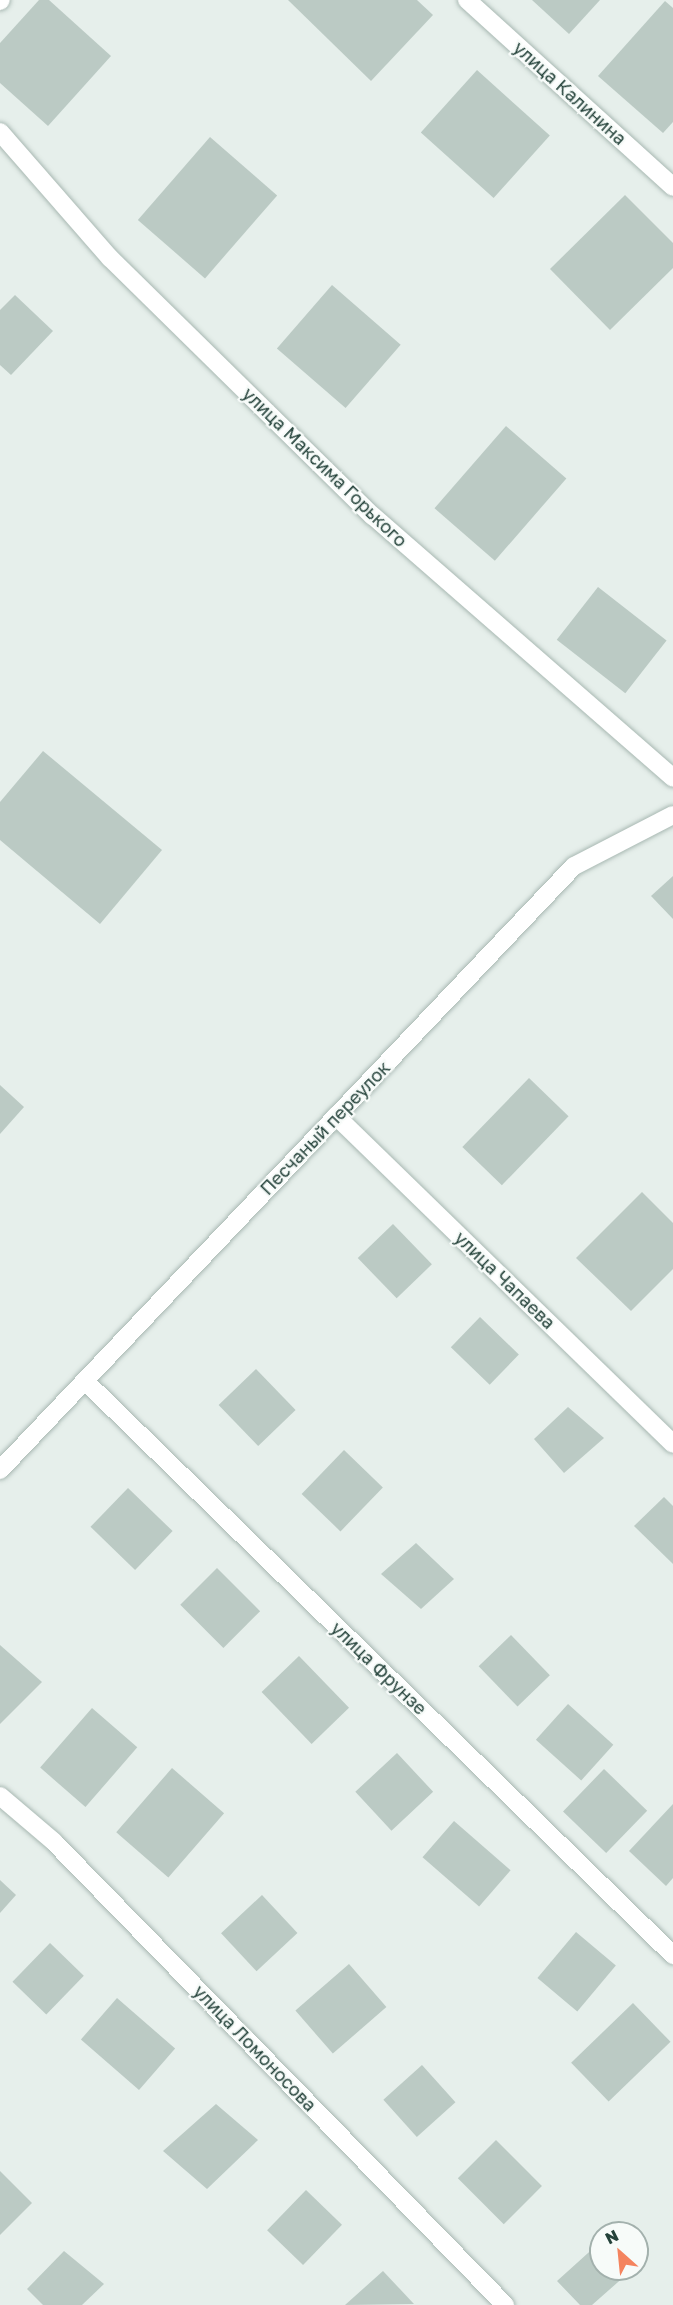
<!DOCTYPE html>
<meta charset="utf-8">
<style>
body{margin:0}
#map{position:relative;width:673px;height:2305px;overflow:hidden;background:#e6efeb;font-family:"Golos Text",sans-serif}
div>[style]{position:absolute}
.building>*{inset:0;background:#bbcac4;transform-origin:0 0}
.roads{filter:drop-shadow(0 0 2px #a8b8b2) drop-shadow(0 0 2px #a8b8b2)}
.street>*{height:18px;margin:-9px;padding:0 9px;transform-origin:9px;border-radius:9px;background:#fff}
span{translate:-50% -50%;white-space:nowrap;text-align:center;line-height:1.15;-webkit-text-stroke:4.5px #f7fbf9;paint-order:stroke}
.street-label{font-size:18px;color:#24423a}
.north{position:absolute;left:589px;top:2221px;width:60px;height:60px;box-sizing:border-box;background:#f7fbf9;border:2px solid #a3b1ad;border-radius:50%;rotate:333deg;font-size:16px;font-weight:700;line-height:24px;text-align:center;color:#24423a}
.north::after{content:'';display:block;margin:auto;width:21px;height:27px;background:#f4845f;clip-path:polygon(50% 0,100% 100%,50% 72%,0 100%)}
</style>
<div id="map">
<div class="building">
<div style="clip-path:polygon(39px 0,49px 0,111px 56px,48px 126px,0 83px,0 43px)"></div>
<div style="clip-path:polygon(288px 0,417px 0,433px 15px,371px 81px)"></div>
<div style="clip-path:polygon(532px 0,600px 0,569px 34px)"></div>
<div style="clip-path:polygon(665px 1px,673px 8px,673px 122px,663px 133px,598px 76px)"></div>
<div style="left:477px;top:70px;width:98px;height:84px;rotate:42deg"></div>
<div style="left:210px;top:137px;width:89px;height:110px;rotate:41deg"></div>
<div style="clip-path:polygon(625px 195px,673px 243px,673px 268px,610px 330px,550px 269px)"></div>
<div style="left:332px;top:285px;width:91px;height:84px;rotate:41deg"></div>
<div style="clip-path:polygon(15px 295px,53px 331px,11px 375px,0 365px,0 310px)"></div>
<div style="left:506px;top:426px;width:80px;height:109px;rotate:41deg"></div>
<div style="left:598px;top:587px;width:87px;height:67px;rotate:38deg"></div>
<div style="clip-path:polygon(43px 751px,162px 850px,100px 924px,0 840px,0 802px)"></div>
<div style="clip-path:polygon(673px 876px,673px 919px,651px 896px)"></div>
<div style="left:529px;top:1078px;width:55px;height:96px;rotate:44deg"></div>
<div style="clip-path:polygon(0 1085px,24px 1107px,0 1134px)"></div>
<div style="clip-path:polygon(642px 1192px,673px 1223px,673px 1269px,631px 1311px,576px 1258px)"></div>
<div style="left:393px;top:1224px;width:56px;height:49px;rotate:46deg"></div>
<div style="left:480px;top:1317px;width:54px;height:42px;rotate:44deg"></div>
<div style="left:256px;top:1369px;width:57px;height:52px;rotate:46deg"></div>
<div style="clip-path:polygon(568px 1407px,604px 1438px,564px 1473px,534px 1439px)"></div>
<div style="left:344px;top:1450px;width:54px;height:61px;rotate:44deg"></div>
<div style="left:128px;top:1488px;width:62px;height:54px;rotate:44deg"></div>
<div style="clip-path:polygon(664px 1497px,673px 1506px,673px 1564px,634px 1526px)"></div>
<div style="clip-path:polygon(416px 1543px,454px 1579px,421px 1609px,381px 1574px)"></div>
<div style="left:217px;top:1568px;width:61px;height:52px;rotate:45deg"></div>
<div style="left:511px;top:1635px;width:56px;height:45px;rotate:46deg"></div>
<div style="clip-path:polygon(0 1645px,42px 1682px,0 1724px)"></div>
<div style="left:299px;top:1656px;width:72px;height:52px;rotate:46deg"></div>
<div style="left:568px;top:1704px;width:61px;height:48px;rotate:42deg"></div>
<div style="left:92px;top:1708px;width:60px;height:79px;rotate:41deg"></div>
<div style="left:397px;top:1753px;width:53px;height:57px;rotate:47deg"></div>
<div style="left:172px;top:1768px;width:69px;height:85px;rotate:41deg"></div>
<div style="left:604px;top:1769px;width:60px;height:59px;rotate:44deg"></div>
<div style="clip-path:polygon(673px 1804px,673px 1878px,666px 1886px,629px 1851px)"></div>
<div style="left:454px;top:1821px;width:75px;height:48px;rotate:41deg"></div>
<div style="clip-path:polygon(0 1880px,16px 1895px,0 1913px)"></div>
<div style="left:262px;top:1895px;width:52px;height:56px;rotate:47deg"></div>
<div style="left:576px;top:1932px;width:52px;height:60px;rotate:40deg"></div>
<div style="left:50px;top:1943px;width:47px;height:54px;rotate:44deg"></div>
<div style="left:349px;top:1964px;width:57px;height:71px;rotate:49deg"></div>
<div style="left:117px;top:1998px;width:77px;height:55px;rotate:41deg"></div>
<div style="left:633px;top:2003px;width:54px;height:86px;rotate:46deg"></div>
<div style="left:422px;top:2065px;width:50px;height:52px;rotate:48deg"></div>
<div style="clip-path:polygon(216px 2104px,258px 2140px,207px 2189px,163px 2151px)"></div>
<div style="left:496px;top:2140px;width:65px;height:54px;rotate:45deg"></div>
<div style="clip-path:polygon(0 2171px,32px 2203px,0 2235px)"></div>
<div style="left:306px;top:2190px;width:50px;height:56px;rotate:44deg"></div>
<div style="clip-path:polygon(598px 2244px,601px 2269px,621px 2269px,626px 2275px,592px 2305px,580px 2305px,557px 2281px)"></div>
<div style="clip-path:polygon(64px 2251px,104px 2284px,82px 2305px,43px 2305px,27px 2289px)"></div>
<div style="clip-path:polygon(383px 2271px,414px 2304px,345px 2305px)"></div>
</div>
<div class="roads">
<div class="street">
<div style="left:467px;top:0;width:278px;rotate:42.2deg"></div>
<div style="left:0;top:1px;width:1px;rotate:-45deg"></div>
<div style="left:0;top:132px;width:167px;rotate:48.9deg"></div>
<div style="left:110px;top:258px;width:368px;rotate:44.5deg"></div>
<div style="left:373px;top:516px;width:398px;rotate:41.1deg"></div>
<div style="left:336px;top:1116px;width:470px;rotate:44.2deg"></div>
<div style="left:85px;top:1381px;width:822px;rotate:44.31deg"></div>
<div style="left:0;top:1470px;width:833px;rotate:-46.46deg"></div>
<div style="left:574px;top:866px;width:111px;rotate:-27.3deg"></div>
<div style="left:0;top:1796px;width:70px;rotate:40.3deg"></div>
<div style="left:53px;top:1841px;width:648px;rotate:45.75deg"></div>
</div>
</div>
<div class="street-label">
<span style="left:570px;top:93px;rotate:42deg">улица Калинина</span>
<span style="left:325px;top:467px;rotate:44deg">улица Максима Горького</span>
<span style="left:325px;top:1128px;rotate:-46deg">Песчаный переулок</span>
<span style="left:505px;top:1280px;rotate:44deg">улица Чапаева</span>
<span style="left:379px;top:1668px;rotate:44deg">улица Фрунзе</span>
<span style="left:255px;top:2048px;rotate:46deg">улица Ломоносова</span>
</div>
<div class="north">N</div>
</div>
